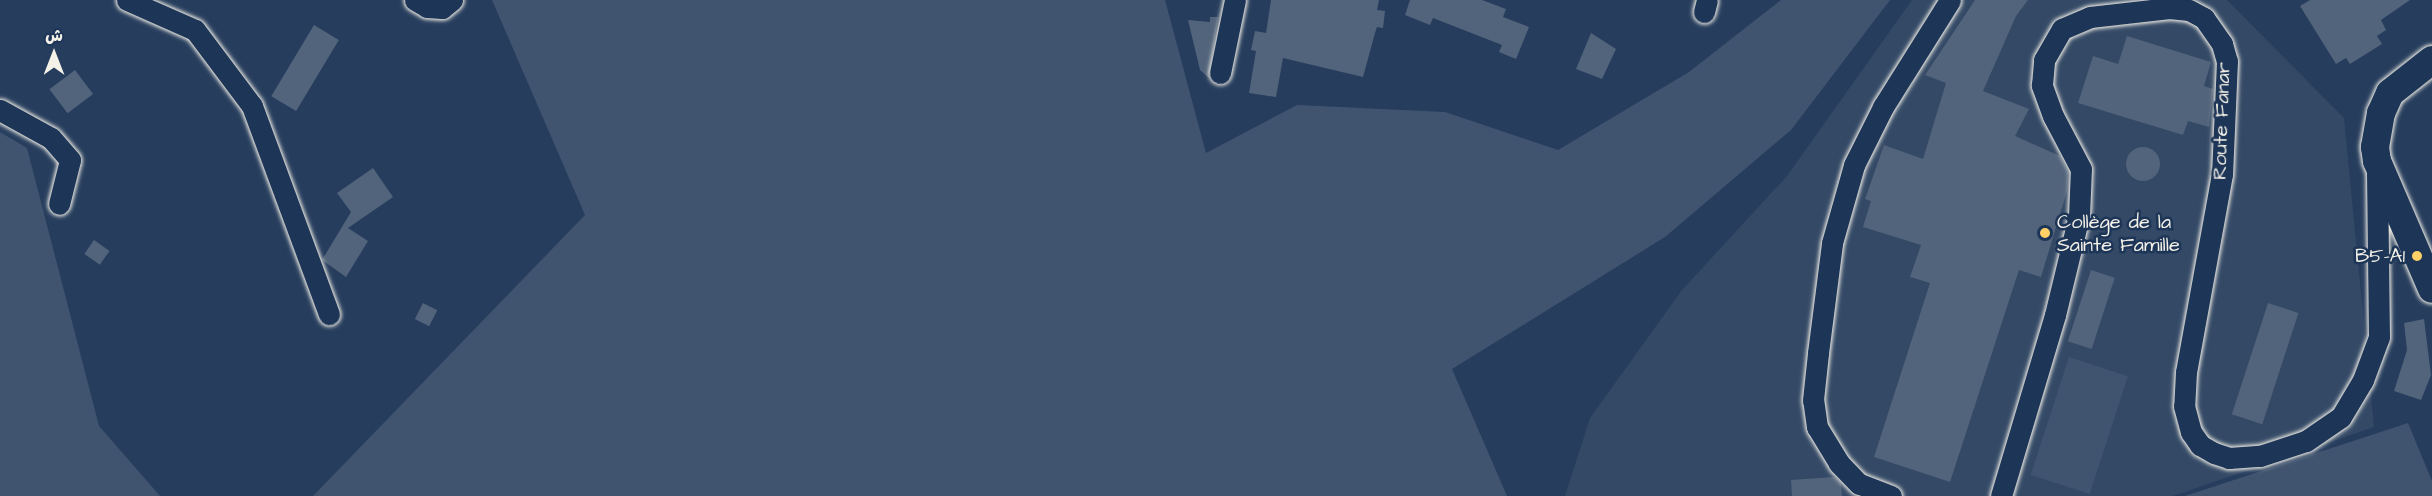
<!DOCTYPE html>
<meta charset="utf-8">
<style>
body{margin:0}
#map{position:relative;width:2432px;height:496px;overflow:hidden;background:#263d5d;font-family:"Architects Daughter","Playpen Sans Arabic",sans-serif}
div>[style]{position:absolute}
.built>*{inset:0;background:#334966}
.green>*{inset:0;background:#40546f;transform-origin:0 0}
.building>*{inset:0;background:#52647b;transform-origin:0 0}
.round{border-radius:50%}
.roads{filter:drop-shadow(0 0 2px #f4f1e8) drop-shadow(0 0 2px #f4f1e8)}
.street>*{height:21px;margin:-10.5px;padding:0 10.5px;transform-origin:10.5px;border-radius:10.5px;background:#1d3557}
.secondary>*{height:28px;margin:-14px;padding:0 14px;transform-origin:14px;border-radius:14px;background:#1d3557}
.dots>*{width:16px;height:16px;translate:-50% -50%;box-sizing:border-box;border:3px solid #1d3557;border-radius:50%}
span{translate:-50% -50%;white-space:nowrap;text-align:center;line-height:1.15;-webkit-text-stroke:5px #1d3557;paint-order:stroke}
.street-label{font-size:20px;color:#f4f1e8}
.poi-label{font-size:20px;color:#f4f1e8}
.left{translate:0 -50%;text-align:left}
.right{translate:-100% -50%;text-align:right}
.north{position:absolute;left:24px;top:24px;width:60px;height:60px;-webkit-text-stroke:4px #1d3557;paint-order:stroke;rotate:0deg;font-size:16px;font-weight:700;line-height:24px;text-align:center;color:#f4f1e8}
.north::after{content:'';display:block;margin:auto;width:21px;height:27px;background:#f4f1e8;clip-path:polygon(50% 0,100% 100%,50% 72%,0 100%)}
</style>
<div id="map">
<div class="built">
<div style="clip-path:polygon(1912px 0,2227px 0,2344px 118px,2374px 427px,2173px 496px,1565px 496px,1590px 418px,1682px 290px,1787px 176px)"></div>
</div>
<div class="green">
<div style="clip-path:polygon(492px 0,1165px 0,1206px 153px,1297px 105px,1445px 112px,1558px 150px,1689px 72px,1781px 0,1890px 0,1791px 130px,1665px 237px,1452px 369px,1507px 496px,313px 496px,585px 215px)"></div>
<div style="clip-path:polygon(0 132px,27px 148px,99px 426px,160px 496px,0 496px)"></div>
<div style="left:2069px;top:357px;width:62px;height:124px;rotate:18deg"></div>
<div style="clip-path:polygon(2408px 423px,2432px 481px,2432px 496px,2185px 496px)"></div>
</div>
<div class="building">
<div style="clip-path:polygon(1271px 0,1379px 0,1377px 10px,1385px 11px,1383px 28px,1377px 27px,1375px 33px,1363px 77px,1283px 58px,1276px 97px,1249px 93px,1256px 51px,1251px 50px,1255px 31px,1266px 33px)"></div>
<div style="clip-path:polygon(1410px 0,1482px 0,1506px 9px,1503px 17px,1529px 27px,1516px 59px,1499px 52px,1502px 45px,1433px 18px,1430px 25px,1405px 15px)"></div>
<div style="clip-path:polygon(1975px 0,2028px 0,2016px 16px,1983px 91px,2029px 109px,2015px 136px,2060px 156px,2068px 172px,2067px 191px,2041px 277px,2019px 270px,1950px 482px,1874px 457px,1930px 283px,1910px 277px,1921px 245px,1863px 227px,1871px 201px,1865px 199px,1884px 145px,1923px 159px,1946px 83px,1925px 75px)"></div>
<div style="clip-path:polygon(2310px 0,2410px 0,2381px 20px,2386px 30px,2377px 36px,2382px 44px,2350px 64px,2346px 58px,2336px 64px,2300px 6px)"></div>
<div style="clip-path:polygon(1210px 17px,1218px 17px,1209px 78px,1200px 70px,1188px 20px,1210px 22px)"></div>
<div style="left:314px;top:25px;width:29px;height:83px;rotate:31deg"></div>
<div style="clip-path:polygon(1591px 33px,1616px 49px,1602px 79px,1576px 69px)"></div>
<div style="clip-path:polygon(2127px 36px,2211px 62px,2204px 86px,2213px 89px,2209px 127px,2188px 121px,2183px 135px,2078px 103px,2093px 56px,2118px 64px)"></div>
<div style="left:75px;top:70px;width:30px;height:32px;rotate:53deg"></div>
<div class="round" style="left:2126px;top:147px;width:34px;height:34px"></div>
<div style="clip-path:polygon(373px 168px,393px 197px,348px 228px,368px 241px,346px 277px,322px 260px,351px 212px,337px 193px)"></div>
<div style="left:94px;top:240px;width:19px;height:17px;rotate:35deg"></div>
<div style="left:2091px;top:270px;width:25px;height:75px;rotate:18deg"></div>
<div style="left:423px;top:303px;width:16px;height:18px;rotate:27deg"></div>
<div style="left:2268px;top:303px;width:32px;height:117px;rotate:18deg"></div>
<div style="clip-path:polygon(2424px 319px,2431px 375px,2421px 400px,2394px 391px,2407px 350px,2404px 323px)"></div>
<div style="clip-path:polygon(1834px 477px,1841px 483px,1842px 496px,1792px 496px,1791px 480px)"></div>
</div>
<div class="roads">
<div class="street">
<div style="left:127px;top:0;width:74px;rotate:23.8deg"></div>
<div style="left:195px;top:30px;width:95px;rotate:53.1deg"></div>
<div style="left:252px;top:106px;width:222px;rotate:69.7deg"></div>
<div style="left:415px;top:0;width:14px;rotate:30deg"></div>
<div style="left:427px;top:7px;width:15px;rotate:4deg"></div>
<div style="left:442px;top:8px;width:13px;rotate:-39deg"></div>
<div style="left:1704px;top:12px;width:12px;rotate:-76deg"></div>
<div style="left:1220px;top:73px;width:75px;rotate:-78.4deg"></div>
<div style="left:0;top:110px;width:58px;rotate:28.8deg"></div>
<div style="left:51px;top:138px;width:29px;rotate:49deg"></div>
<div style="left:70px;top:160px;width:45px;rotate:104deg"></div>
<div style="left:1891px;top:496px;width:34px;rotate:-159deg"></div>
<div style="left:1859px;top:484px;width:29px;rotate:-134deg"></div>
<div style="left:1839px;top:463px;width:42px;rotate:-121.4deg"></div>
<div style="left:1817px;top:427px;width:27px;rotate:-98deg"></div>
<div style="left:1813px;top:400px;width:47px;rotate:-83.9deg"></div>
<div style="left:1818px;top:353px;width:111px;rotate:-82.7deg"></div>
<div style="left:1832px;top:243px;width:81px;rotate:-74.2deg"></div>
<div style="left:1854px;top:165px;width:65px;rotate:-63.4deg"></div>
<div style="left:1883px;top:107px;width:126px;rotate:-57.9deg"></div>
<div style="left:2001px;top:496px;width:189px;rotate:-73.4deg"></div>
<div style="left:2055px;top:315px;width:102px;rotate:-76.4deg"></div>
<div style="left:2079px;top:216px;width:47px;rotate:-87.6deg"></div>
<div style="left:2081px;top:169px;width:60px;rotate:-117.8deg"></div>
<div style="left:2053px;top:116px;width:33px;rotate:-110deg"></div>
<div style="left:2042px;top:85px;width:25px;rotate:-85deg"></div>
<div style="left:2044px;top:60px;width:36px;rotate:-60deg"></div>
<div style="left:2062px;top:29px;width:30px;rotate:-23deg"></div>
<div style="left:2090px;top:17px;width:80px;rotate:-6.5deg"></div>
<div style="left:2169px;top:8px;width:20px;rotate:6deg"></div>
<div style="left:2189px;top:10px;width:17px;rotate:28deg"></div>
<div style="left:2204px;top:18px;width:32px;rotate:55deg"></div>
<div style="left:2222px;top:44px;width:18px;rotate:74deg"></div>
<div style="left:2227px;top:61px;width:113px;rotate:92.5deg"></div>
<div style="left:2222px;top:174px;width:201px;rotate:100.3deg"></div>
<div style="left:2186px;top:372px;width:34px;rotate:93deg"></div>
<div style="left:2184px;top:406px;width:27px;rotate:75deg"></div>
<div style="left:2191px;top:432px;width:16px;rotate:55deg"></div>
<div style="left:2200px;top:445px;width:16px;rotate:30deg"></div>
<div style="left:2214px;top:453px;width:16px;rotate:18deg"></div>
<div style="left:2229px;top:458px;width:31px;rotate:-4deg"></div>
<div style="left:2260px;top:456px;width:48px;rotate:-18.1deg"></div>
<div style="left:2306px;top:441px;width:42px;rotate:-34.4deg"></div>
<div style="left:2341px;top:417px;width:43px;rotate:-59.3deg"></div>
<div style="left:2363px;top:380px;width:46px;rotate:-69.6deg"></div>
<div style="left:2379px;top:337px;width:170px;rotate:-90.7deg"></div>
</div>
<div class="secondary">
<div style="left:2432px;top:60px;width:53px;rotate:141.8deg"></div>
<div style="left:2390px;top:93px;width:22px;rotate:114deg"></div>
<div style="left:2381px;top:113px;width:35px;rotate:100deg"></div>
<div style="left:2375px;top:147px;width:14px;rotate:82deg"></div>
<div style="left:2377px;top:161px;width:139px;rotate:66.7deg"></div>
</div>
</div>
<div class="dots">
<div style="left:2045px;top:233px;background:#ffd166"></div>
<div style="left:2417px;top:256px;background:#ffd166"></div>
</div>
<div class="street-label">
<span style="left:2222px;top:121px;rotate:-88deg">Route Fanar</span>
</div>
<div class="poi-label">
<span class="left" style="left:2057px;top:234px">Collège de la<br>Sainte Famille</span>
<span class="right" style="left:2405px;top:256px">B5-A1</span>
</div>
<div class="north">ش</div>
</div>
